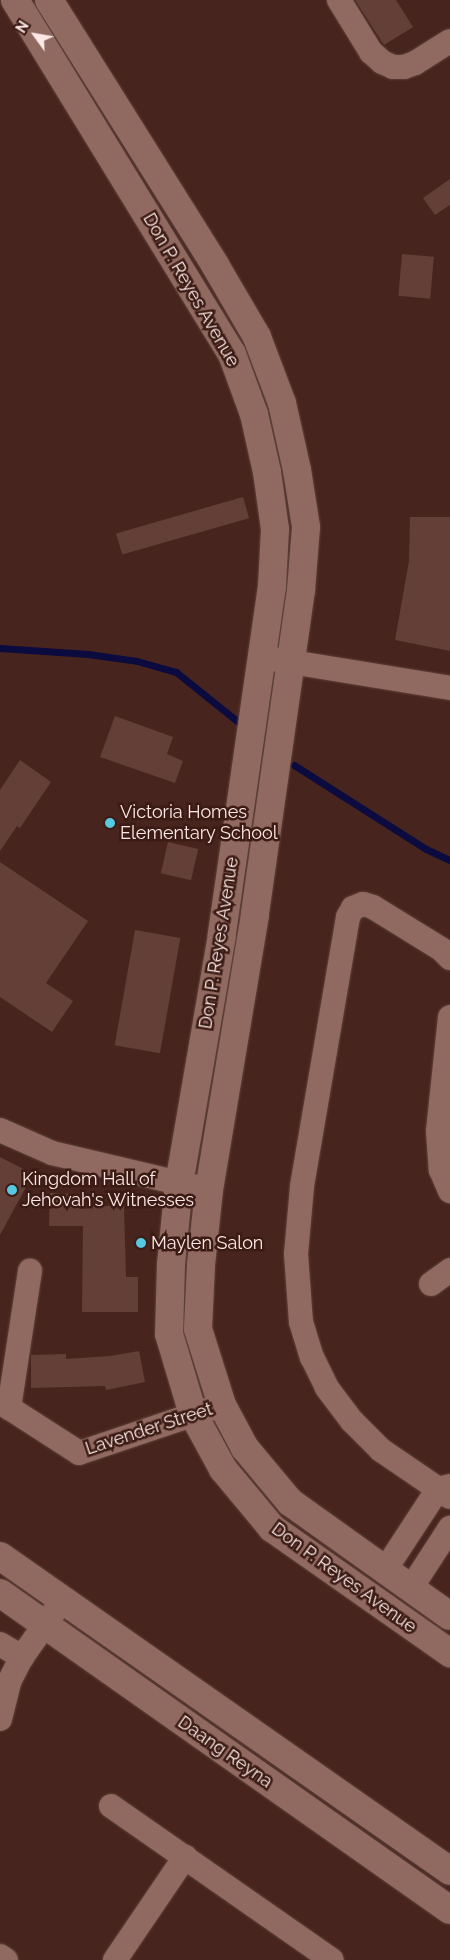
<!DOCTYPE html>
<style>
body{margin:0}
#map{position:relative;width:450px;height:1960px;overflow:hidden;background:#47251e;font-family:Raleway,sans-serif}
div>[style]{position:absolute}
.stream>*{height:7px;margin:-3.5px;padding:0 3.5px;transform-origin:3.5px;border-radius:3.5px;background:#0b0b3f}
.building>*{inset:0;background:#633f37;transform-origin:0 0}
.roads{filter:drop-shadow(0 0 1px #5e423c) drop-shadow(0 0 1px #5e423c)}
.street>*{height:24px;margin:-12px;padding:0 12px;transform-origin:12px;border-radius:12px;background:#906960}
.secondary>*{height:28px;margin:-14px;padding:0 14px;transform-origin:14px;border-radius:14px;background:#906960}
.dots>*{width:14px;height:14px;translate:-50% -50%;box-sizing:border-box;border:2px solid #3c1b15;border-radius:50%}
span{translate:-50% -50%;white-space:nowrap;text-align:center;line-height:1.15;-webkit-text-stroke:5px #3c1b15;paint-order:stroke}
.street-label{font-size:18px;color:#fce9e5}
.poi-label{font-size:18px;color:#fce9e5}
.left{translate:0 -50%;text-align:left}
.north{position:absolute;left:10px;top:10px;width:50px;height:50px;-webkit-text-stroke:4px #3c1b15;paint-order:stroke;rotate:302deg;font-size:14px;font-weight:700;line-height:20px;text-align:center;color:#fce9e5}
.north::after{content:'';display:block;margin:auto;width:18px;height:22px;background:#fce9e5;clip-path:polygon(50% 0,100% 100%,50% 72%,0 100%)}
</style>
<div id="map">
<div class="stream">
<div style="left:0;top:648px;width:88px;rotate:3.9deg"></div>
<div style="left:88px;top:654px;width:49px;rotate:8.1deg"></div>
<div style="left:137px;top:661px;width:41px;rotate:15.8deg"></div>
<div style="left:176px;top:672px;width:83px;rotate:38.7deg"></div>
<div style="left:294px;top:765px;width:156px;rotate:32.5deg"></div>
<div style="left:426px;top:849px;width:26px;rotate:25deg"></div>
</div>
<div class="building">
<div style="clip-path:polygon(355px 0,396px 0,413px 27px,384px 45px)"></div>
<div style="clip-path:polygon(450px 179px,450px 205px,435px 215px,423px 198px)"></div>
<div style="left:402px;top:254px;width:32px;height:42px;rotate:5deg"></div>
<div style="left:243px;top:497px;width:22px;height:132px;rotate:74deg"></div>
<div style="clip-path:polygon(410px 517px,450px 517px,450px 651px,395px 640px,409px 561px)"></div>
<div style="clip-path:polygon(115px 716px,173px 737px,167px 754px,183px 761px,175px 783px,100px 757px)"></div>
<div style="clip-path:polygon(20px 760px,51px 782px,20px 828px,17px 826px,0 851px,0 790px)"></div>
<div style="left:168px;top:842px;width:31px;height:32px;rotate:13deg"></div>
<div style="clip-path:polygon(0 862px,88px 921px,46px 983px,73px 1001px,52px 1032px,0 997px)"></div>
<div style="left:135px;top:930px;width:46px;height:117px;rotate:10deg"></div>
<div style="clip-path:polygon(0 1157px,33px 1174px,0 1235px)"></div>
<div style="clip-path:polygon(50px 1193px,82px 1194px,81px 1206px,124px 1206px,126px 1277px,138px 1277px,138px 1312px,82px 1312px,83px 1226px,49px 1226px)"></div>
<div style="clip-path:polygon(139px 1351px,145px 1382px,106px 1390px,105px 1386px,31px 1388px,31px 1355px,66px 1354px,66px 1359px,110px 1356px)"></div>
</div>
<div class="roads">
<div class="street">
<div style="left:339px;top:0;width:61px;rotate:58.4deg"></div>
<div style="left:371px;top:52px;width:15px;rotate:42deg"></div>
<div style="left:382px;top:62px;width:12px;rotate:24deg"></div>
<div style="left:393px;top:67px;width:11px"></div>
<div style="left:404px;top:67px;width:12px;rotate:-20deg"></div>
<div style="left:415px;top:63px;width:41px;rotate:-32.2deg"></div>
<div style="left:261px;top:657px;width:192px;rotate:9.3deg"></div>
<div style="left:450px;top:958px;width:13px;rotate:-135deg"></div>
<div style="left:441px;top:949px;width:80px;rotate:-148.3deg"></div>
<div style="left:373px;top:907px;width:10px;rotate:-163deg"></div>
<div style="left:363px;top:904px;width:11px;rotate:158deg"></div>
<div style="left:353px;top:908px;width:10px;rotate:119deg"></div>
<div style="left:348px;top:917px;width:274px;rotate:99.7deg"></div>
<div style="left:302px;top:1187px;width:67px;rotate:95.1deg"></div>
<div style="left:296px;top:1254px;width:68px;rotate:85.8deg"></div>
<div style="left:301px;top:1322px;width:37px;rotate:73deg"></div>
<div style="left:312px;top:1357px;width:34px;rotate:64deg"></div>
<div style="left:327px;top:1388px;width:41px;rotate:52.9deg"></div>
<div style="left:352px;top:1421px;width:41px;rotate:45deg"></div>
<div style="left:381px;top:1450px;width:83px;rotate:34.3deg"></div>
<div style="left:450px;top:1017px;width:115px;rotate:96deg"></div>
<div style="left:438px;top:1131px;width:39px;rotate:86deg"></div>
<div style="left:441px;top:1170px;width:23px;rotate:67deg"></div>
<div style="left:0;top:1130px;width:57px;rotate:23.9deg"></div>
<div style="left:52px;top:1153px;width:161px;rotate:13.3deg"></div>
<div style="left:431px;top:1284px;width:24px;rotate:-36deg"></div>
<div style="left:0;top:1402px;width:94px;rotate:32.8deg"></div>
<div style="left:79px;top:1453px;width:151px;rotate:-18.6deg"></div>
<div style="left:9px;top:1408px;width:139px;rotate:-81.3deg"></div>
<div style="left:385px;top:1570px;width:97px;rotate:-56.8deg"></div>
<div style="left:438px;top:1489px;width:12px;rotate:-14deg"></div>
<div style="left:411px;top:1588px;width:72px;rotate:-57deg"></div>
<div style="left:0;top:1644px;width:26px;rotate:31deg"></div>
<div style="left:0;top:1719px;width:38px;rotate:-76deg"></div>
<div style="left:9px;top:1682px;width:28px;rotate:-63deg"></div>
<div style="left:22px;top:1657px;width:71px;rotate:-54.7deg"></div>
<div style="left:111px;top:1806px;width:269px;rotate:34.9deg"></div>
<div style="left:0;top:1956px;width:7px;rotate:34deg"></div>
<div style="left:115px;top:1960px;width:125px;rotate:-55.8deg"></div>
</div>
<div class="secondary">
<div style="left:15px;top:0;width:415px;rotate:58.5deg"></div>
<div style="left:232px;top:354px;width:64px;rotate:69.9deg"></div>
<div style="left:254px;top:414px;width:59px;rotate:77.4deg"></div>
<div style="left:267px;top:472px;width:58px;rotate:82deg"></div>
<div style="left:275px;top:529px;width:57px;rotate:93deg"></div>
<div style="left:272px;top:586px;width:353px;rotate:98.2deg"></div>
<div style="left:222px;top:935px;width:252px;rotate:99.8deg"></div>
<div style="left:179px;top:1183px;width:81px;rotate:95.6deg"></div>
<div style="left:171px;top:1264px;width:70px;rotate:91.6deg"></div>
<div style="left:169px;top:1334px;width:84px;rotate:73.3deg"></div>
<div style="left:193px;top:1414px;width:63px;rotate:61.4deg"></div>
<div style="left:223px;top:1469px;width:77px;rotate:50.3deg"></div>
<div style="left:272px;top:1528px;width:218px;rotate:35.1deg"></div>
<div style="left:49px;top:0;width:313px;rotate:57.9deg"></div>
<div style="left:215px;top:265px;width:83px;rotate:59.7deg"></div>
<div style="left:257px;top:337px;width:71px;rotate:69.3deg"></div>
<div style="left:282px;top:403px;width:69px;rotate:77.4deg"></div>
<div style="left:297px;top:470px;width:58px;rotate:81deg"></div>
<div style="left:306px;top:527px;width:63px;rotate:94.5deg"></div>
<div style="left:301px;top:590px;width:328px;rotate:98.1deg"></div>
<div style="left:255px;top:915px;width:279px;rotate:99.5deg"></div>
<div style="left:209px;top:1190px;width:75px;rotate:96.1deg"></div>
<div style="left:201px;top:1265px;width:64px;rotate:92.7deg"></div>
<div style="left:198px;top:1329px;width:80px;rotate:72.5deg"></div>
<div style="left:222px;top:1405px;width:49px;rotate:61.9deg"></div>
<div style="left:245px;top:1448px;width:70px;rotate:50.2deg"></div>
<div style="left:290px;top:1502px;width:196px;rotate:35.5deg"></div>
<div style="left:0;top:1556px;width:549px;rotate:34.99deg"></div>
<div style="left:0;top:1593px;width:550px;rotate:35.16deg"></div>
</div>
</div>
<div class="dots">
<div style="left:110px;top:823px;background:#56c9e1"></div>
<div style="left:12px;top:1190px;background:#56c9e1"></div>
<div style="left:141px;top:1243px;background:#56c9e1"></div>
</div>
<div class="street-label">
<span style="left:191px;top:290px;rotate:60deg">Don P. Reyes Avenue</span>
<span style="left:219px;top:943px;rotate:-81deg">Don P. Reyes Avenue</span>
<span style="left:149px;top:1429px;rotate:-18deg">Lavender Street</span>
<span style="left:344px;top:1578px;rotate:36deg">Don P. Reyes Avenue</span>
<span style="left:225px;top:1752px;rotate:35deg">Daang Reyna</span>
</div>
<div class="poi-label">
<span class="left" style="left:120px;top:823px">Victoria Homes<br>Elementary School</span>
<span class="left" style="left:22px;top:1190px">Kingdom Hall of<br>Jehovah's Witnesses</span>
<span class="left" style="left:151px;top:1243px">Maylen Salon</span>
</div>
<div class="north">N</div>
</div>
